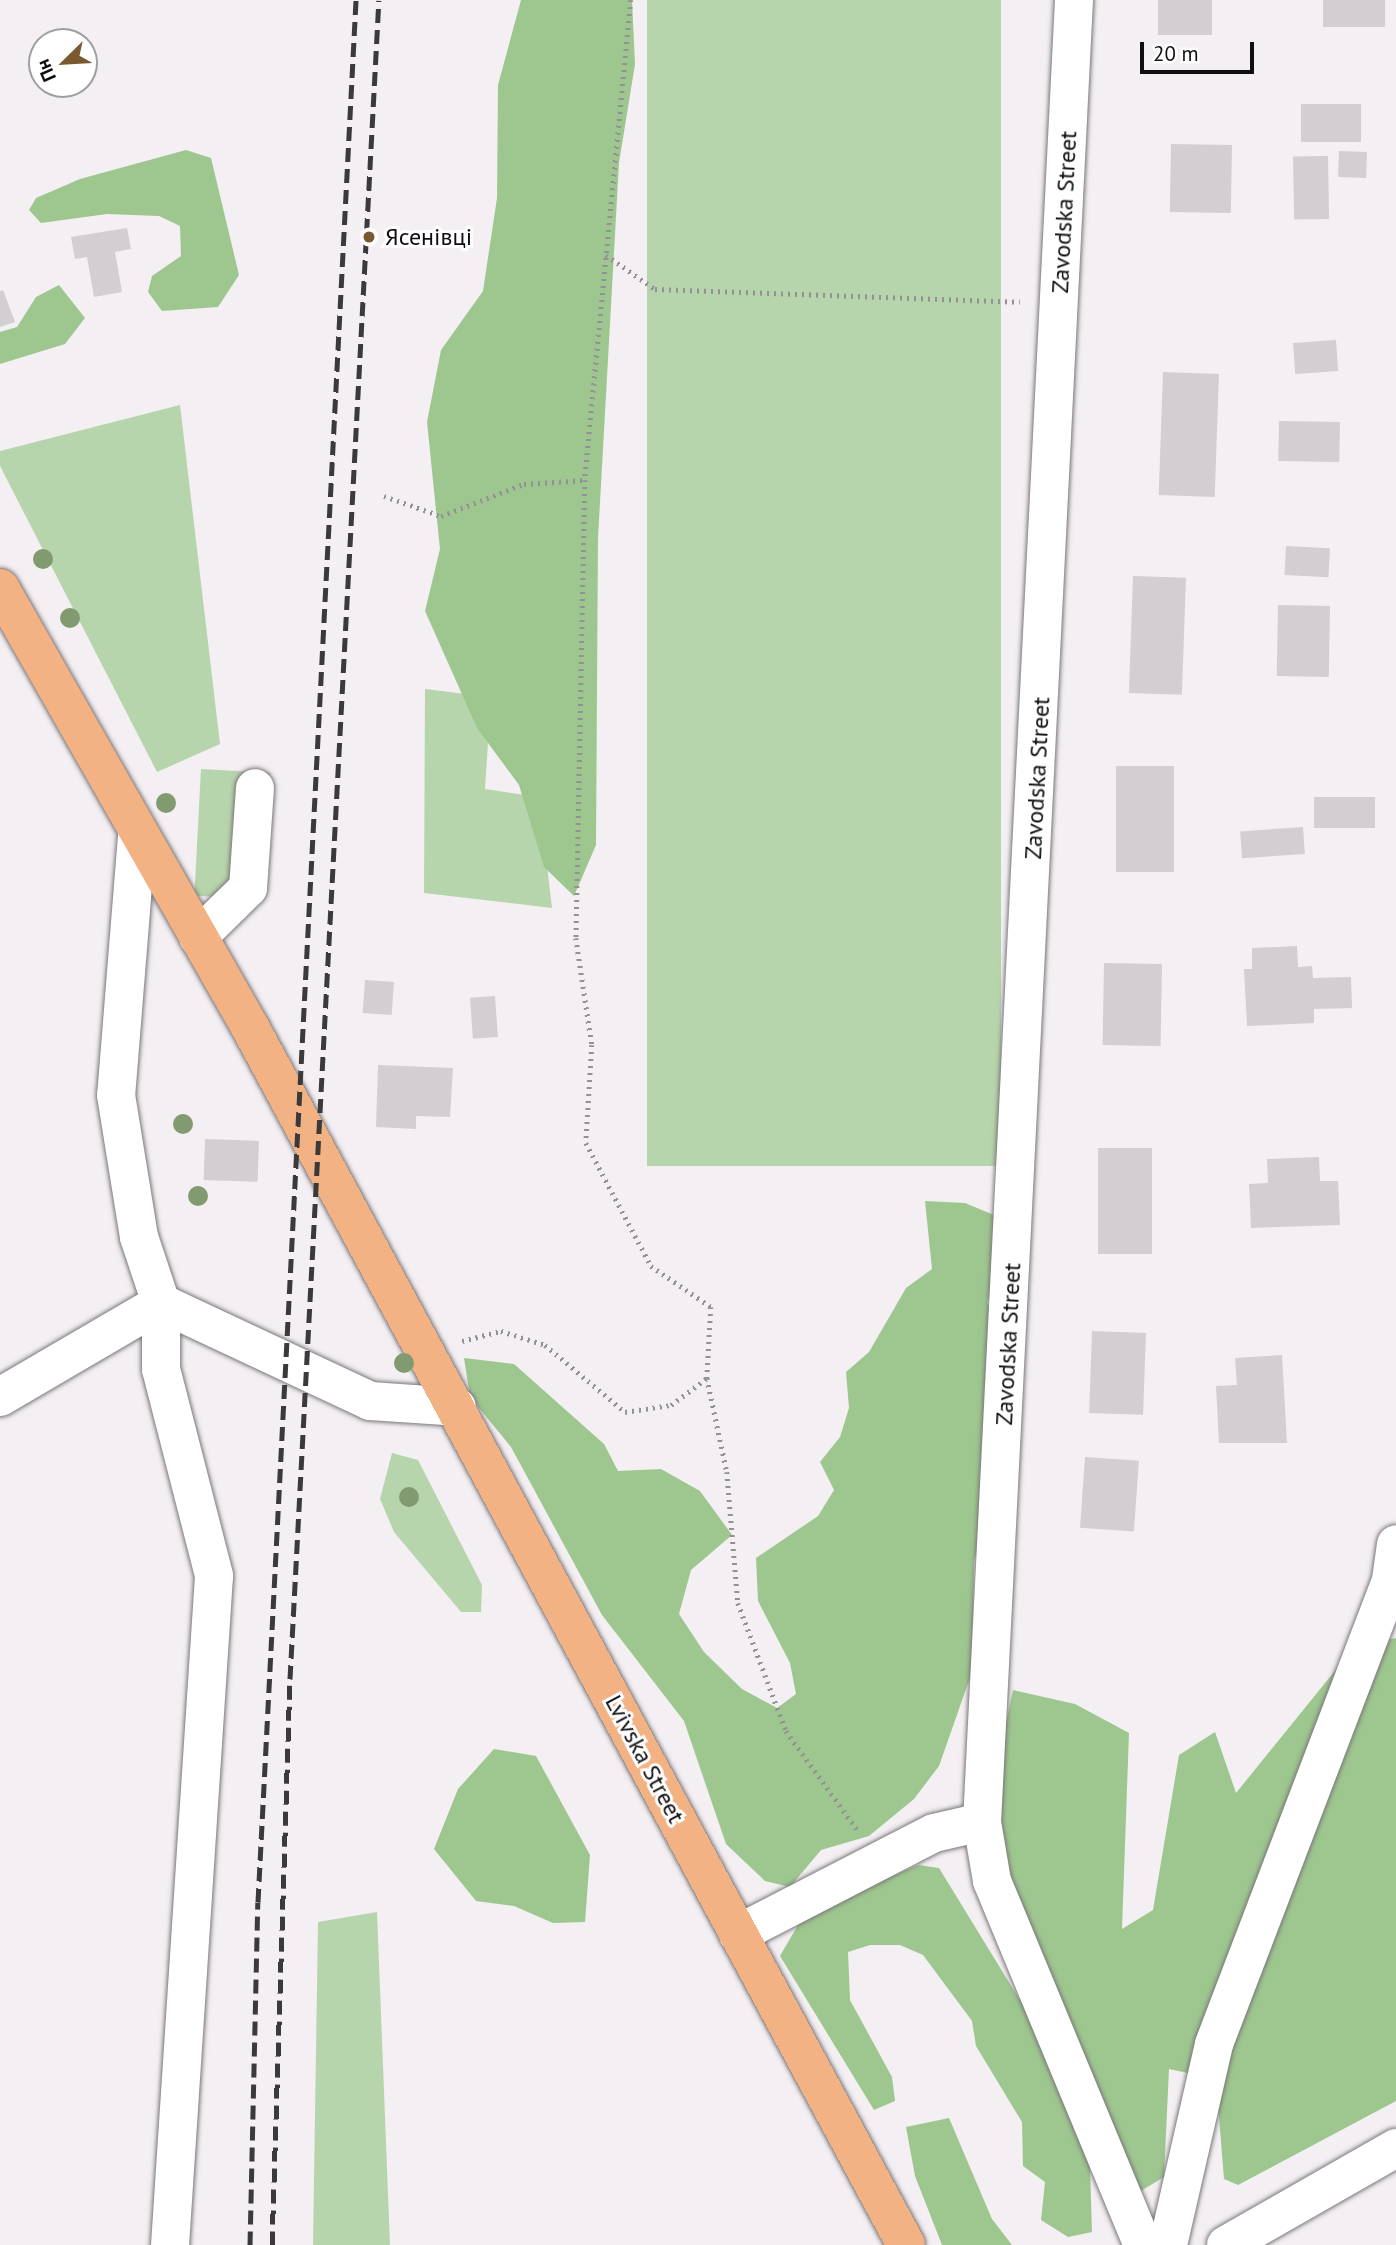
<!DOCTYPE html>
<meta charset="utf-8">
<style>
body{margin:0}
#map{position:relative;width:1396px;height:2245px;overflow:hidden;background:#f3eff2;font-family:"PT Sans",sans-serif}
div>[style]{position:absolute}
.green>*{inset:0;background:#b7d5ac;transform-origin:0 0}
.forest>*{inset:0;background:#9ec78f}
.building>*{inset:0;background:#d2ced1;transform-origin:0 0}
.path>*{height:4.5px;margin-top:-2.25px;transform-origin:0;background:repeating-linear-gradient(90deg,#949194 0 2px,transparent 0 7px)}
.roads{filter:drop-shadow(0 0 2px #7b777a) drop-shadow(0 0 2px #7b777a)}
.minor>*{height:38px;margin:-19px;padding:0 19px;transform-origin:19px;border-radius:19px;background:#fff}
.highway>*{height:38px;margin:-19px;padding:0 19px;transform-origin:19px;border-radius:19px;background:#f3b284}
.rail>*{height:5px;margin-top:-2.5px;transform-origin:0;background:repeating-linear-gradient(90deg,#3c393b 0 14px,transparent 0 21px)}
.trees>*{width:20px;height:20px;margin:-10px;border-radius:50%;background:#819a6f}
.dots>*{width:19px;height:19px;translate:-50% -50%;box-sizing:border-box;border:4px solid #fff;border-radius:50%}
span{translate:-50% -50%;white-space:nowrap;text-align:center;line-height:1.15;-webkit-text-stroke:6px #fff;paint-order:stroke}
.street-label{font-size:24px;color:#100e10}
.poi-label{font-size:24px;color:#100e10}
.left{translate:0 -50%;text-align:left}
.north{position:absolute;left:28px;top:28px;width:70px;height:70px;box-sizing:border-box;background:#fff;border:2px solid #9f9f9f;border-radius:50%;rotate:246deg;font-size:19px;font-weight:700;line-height:28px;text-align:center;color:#100e10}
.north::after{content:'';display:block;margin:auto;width:24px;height:32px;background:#7a5930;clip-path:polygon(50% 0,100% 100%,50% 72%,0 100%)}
.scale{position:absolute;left:1140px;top:42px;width:114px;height:32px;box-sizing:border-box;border:4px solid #100e10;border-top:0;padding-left:9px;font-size:21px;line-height:24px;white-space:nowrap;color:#100e10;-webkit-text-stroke:5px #fff;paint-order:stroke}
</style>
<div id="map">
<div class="green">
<div style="left:647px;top:0;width:354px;height:1166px"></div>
<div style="clip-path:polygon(180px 405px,220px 744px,157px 772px,0 466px,0 451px)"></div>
<div style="clip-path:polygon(425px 689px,491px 697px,485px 789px,539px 797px,552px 908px,424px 893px)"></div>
<div style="left:201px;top:769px;width:69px;height:127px;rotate:3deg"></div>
<div style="clip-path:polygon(392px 1453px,418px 1460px,482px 1585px,481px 1612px,461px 1612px,394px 1532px,380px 1499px)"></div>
<div style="clip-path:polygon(377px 1912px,390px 2245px,313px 2245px,318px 1922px)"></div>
</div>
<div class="forest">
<div style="clip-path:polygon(521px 0,632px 0,635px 64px,619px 163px,598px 538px,596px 845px,574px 896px,544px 867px,519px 785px,477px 728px,425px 611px,440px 549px,427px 422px,441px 350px,483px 291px,497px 198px,498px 85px)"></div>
<div style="clip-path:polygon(186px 150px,211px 158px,239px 275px,218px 307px,162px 311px,148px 292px,152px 276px,181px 256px,180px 226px,159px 216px,107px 214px,41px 223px,29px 210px,36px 198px,80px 179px)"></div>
<div style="clip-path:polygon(59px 285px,85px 318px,65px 344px,0 364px,0 332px,17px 327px,36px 297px)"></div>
<div style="clip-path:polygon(925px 1201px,965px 1203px,994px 1215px,1000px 1270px,987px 1302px,1001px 1339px,987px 1525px,974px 1560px,972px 1672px,939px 1766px,914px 1799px,869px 1836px,821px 1850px,790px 1887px,765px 1881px,726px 1844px,684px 1721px,602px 1615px,511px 1447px,470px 1397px,464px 1358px,514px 1364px,604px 1444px,618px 1471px,661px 1469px,700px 1491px,732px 1535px,691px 1570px,679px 1614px,704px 1652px,742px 1689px,777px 1708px,796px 1694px,790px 1663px,758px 1601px,756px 1558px,818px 1516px,834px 1490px,820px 1462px,840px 1437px,849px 1408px,846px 1372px,869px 1352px,906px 1288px,932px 1269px)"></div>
<div style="clip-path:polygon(1396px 1638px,1396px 2101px,1238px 2185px,1224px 2179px,1216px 2079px,1169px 2069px,1164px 2177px,1121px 2203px,1052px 2069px,1090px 2167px,1092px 2232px,1068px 2237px,1041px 2220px,1045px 2182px,1023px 2166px,1022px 2122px,976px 2046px,972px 2021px,923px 1955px,900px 1945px,870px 1945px,848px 1952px,850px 2000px,892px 2077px,895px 2101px,874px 2110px,780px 1956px,805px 1913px,918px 1865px,939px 1868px,1026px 2010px,1005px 1959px,997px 1765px,1013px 1690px,1075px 1704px,1129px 1733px,1122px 1929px,1153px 1910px,1179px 1755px,1215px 1732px,1236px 1793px,1355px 1646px)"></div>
<div style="clip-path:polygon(494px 1749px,536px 1756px,590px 1855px,585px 1922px,553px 1923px,514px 1906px,476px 1901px,434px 1849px,458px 1789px)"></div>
<div style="clip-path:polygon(949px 2118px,992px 2219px,1012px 2245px,942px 2245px,915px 2176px,906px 2127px)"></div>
</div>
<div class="building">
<div style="left:1158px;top:0;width:54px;height:35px"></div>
<div style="left:1323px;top:0;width:62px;height:27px"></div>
<div style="left:1301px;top:104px;width:60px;height:38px"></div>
<div style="left:1171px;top:144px;width:61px;height:68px;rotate:1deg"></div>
<div style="left:1339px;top:151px;width:28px;height:26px;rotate:2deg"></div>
<div style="left:1328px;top:156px;width:63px;height:35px;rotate:89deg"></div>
<div style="clip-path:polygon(127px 228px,131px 249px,115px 252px,122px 292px,94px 297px,87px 257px,75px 259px,71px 237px)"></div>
<div style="clip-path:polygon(3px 290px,15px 322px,0 327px,0 291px)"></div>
<div style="left:1336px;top:340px;width:31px;height:43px;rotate:86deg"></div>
<div style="left:1163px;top:372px;width:56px;height:123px;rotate:2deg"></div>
<div style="left:1279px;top:421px;width:61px;height:40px;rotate:1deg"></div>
<div style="left:1286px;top:546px;width:44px;height:29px;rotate:3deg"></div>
<div style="left:1133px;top:576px;width:53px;height:117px;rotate:2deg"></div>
<div style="left:1278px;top:605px;width:52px;height:71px;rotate:1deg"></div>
<div style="left:1116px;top:766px;width:58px;height:106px"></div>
<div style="left:1314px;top:797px;width:61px;height:31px"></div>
<div style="left:1303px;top:827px;width:27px;height:63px;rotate:86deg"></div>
<div style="clip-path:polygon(1297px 946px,1298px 967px,1312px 966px,1313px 978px,1351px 977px,1352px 1008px,1314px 1009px,1314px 1023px,1247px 1026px,1244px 969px,1252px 969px,1252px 948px)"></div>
<div style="left:1104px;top:963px;width:58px;height:82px;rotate:1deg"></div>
<div style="left:365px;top:980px;width:29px;height:33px;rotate:4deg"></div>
<div style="left:495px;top:996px;width:41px;height:25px;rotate:86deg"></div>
<div style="clip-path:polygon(378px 1065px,453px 1068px,450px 1117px,416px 1116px,416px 1129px,376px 1127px)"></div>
<div style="left:205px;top:1139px;width:54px;height:41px;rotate:2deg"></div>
<div style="left:1098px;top:1148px;width:54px;height:106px"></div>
<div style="clip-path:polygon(1319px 1157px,1320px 1181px,1338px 1181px,1340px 1225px,1251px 1228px,1249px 1184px,1268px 1183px,1267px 1159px)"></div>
<div style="left:1092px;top:1331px;width:54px;height:82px;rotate:2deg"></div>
<div style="clip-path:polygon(1282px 1355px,1287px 1443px,1219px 1443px,1216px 1386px,1237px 1385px,1235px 1358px)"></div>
<div style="left:1085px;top:1457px;width:54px;height:71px;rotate:4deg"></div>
</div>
<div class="path">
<div style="left:631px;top:0;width:482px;rotate:95.5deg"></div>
<div style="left:585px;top:480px;width:458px;rotate:91.1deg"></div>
<div style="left:576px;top:938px;width:108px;rotate:81.5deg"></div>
<div style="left:592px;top:1045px;width:98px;rotate:93.5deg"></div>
<div style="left:586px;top:1143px;width:139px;rotate:62.1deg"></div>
<div style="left:651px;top:1266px;width:73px;rotate:34.3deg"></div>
<div style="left:711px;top:1307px;width:71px;rotate:93.2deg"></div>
<div style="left:707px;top:1378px;width:96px;rotate:78deg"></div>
<div style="left:727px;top:1472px;width:131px;rotate:85.2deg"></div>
<div style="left:738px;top:1603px;width:137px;rotate:69.4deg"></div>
<div style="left:786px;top:1731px;width:123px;rotate:54.2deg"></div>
<div style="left:606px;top:255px;width:60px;rotate:34.8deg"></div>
<div style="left:655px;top:289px;width:365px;rotate:2deg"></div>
<div style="left:384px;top:496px;width:60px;rotate:19.3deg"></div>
<div style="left:441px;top:516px;width:89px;rotate:-21.1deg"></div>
<div style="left:524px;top:484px;width:61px;rotate:-3.8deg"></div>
<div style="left:462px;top:1341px;width:40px;rotate:-14.4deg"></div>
<div style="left:501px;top:1331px;width:46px;rotate:17.7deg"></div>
<div style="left:545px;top:1345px;width:104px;rotate:39.9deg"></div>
<div style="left:625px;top:1412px;width:47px;rotate:-8.7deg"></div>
<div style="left:671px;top:1405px;width:45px;rotate:-36.9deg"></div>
</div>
<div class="roads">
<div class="minor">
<div style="left:1074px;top:0;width:1824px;rotate:92.89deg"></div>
<div style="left:982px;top:1822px;width:60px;rotate:80.4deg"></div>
<div style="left:992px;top:1881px;width:394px;rotate:67.5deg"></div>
<div style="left:137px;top:836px;width:260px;rotate:94.6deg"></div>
<div style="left:116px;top:1095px;width:144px;rotate:80.8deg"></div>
<div style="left:139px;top:1237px;width:70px;rotate:71.6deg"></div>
<div style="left:161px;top:1303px;width:66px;rotate:90deg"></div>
<div style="left:161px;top:1369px;width:214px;rotate:75.6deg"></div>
<div style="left:214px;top:1576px;width:670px;rotate:93.76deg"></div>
<div style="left:198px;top:937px;width:70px;rotate:-44.4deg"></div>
<div style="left:248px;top:888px;width:100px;rotate:-86deg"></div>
<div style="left:0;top:1397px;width:186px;rotate:-30.3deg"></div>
<div style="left:161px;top:1303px;width:231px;rotate:25.1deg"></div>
<div style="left:370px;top:1401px;width:87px;rotate:3.9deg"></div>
<div style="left:738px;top:1934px;width:220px;rotate:-27.3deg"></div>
<div style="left:934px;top:1833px;width:49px;rotate:-12.9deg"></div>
<div style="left:1168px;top:2245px;width:206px;rotate:-77.1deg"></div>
<div style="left:1214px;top:2044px;width:497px;rotate:-69.1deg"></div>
<div style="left:1391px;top:1580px;width:36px;rotate:-82deg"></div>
<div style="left:1226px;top:2245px;width:196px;rotate:-29.7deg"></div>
</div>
<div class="highway">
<div style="left:0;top:588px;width:505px;rotate:60.34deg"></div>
<div style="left:250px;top:1027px;width:1383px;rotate:61.69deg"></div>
</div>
</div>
<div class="rail">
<div style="left:250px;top:2245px;width:343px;rotate:-88.7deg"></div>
<div style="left:258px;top:1902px;width:1905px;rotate:-87.05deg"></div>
<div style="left:272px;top:2245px;width:566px;rotate:-88.18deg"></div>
<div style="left:290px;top:1679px;width:1681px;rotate:-86.97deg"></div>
</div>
<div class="trees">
<div style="left:43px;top:559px"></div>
<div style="left:70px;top:618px"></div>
<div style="left:166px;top:803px"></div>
<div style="left:183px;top:1124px"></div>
<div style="left:198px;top:1196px"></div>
<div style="left:404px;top:1363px"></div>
<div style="left:409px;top:1497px"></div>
</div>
<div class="dots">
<div style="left:369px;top:237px;background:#7a5930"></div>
</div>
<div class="street-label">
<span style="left:1064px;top:212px;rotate:-87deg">Zavodska Street</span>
<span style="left:1037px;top:778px;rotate:-87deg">Zavodska Street</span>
<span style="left:1008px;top:1344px;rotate:-87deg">Zavodska Street</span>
<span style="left:645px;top:1759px;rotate:62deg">Lvivska Street</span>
</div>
<div class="poi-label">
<span class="left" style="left:385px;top:237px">Ясенівці</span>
</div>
<div class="north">Пн</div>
<div class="scale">20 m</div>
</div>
